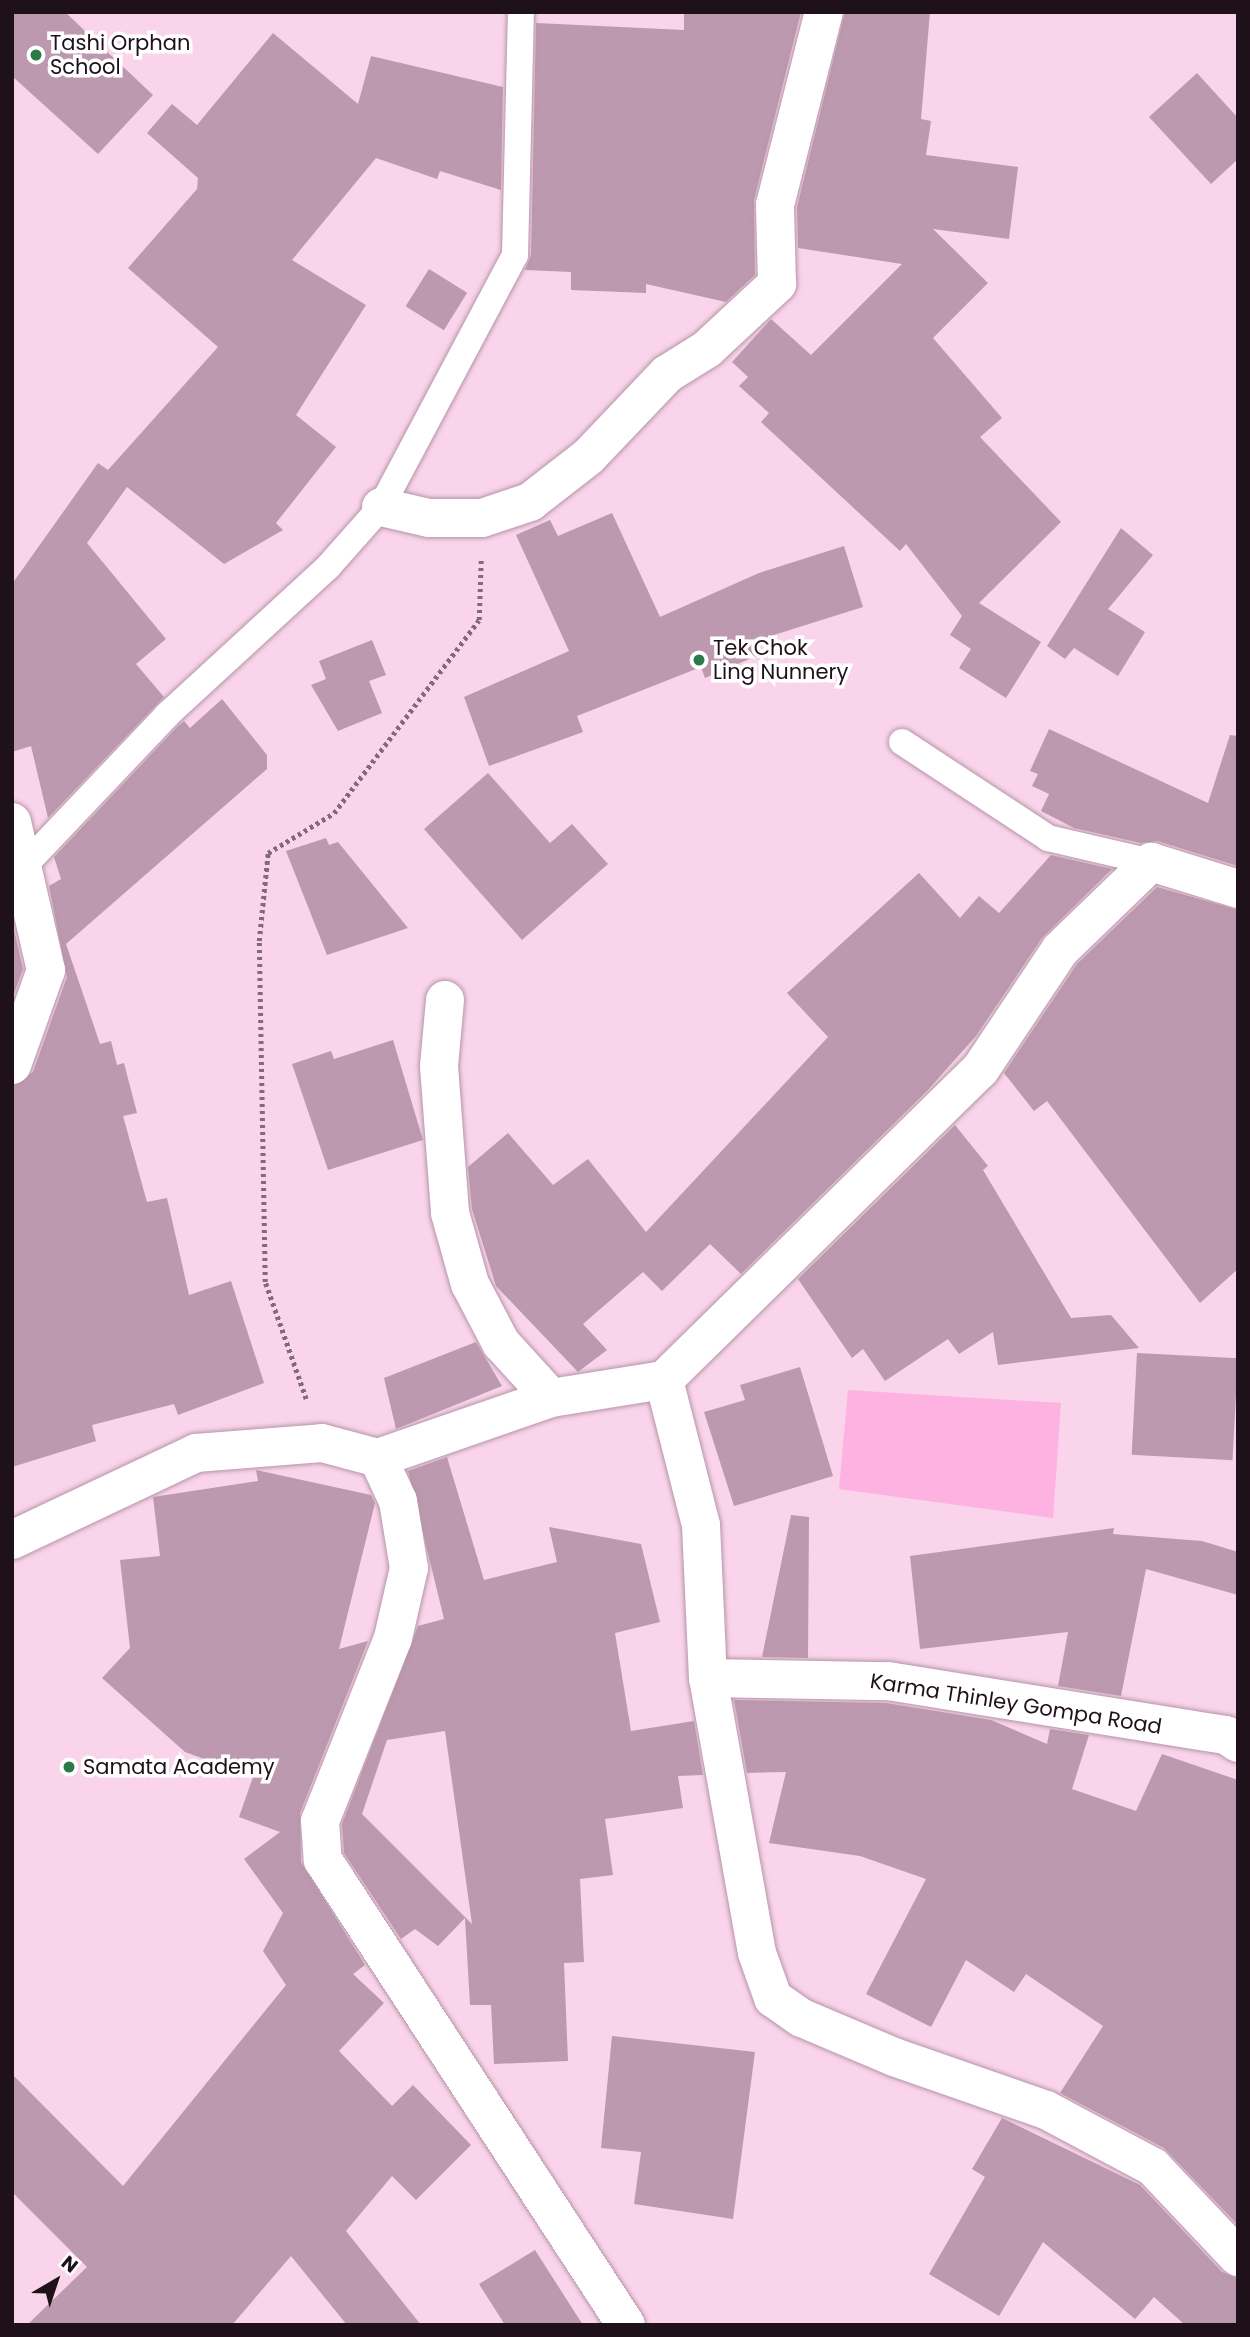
<!DOCTYPE html>
<style>
body{margin:0}
#map{position:relative;width:1250px;height:2337px;overflow:hidden;background:#f9d4ea;font-family:Poppins,sans-serif}
div>[style]{position:absolute}
.green>*{inset:0;background:#feb2e2}
.building>*{inset:0;background:#bc99ae;transform-origin:0 0}
.path>*{height:4.5px;margin-top:-2.25px;transform-origin:0;background:repeating-linear-gradient(90deg,#836a79 0 3.5px,transparent 0 7px)}
.roads{filter:drop-shadow(0 0 2px #b694a9) drop-shadow(0 0 2px #b694a9)}
.lane>*{height:26px;margin:-13px;padding:0 13px;transform-origin:13px;border-radius:13px;background:#fff}
.street>*{height:38px;margin:-19px;padding:0 19px;transform-origin:19px;border-radius:19px;background:#fff}
.dots>*{width:19px;height:19px;translate:-50% -50%;box-sizing:border-box;border:4px solid #fff;border-radius:50%}
span{translate:-50% -50%;white-space:nowrap;text-align:center;line-height:1.15;-webkit-text-stroke:7px #fff;paint-order:stroke}
.poi-label{font-size:21px;color:#1e1119}
.left{translate:0 -50%;text-align:left}
.street-label{font-size:21px;color:#1e1119}
.frame{position:absolute;inset:0;border:14px solid #1e1119;pointer-events:none}
.north{position:absolute;left:21px;top:2246px;width:70px;height:70px;-webkit-text-stroke:5px #fff;paint-order:stroke;rotate:39deg;font-size:19px;font-weight:700;line-height:28px;text-align:center;color:#1e1119}
.north::after{content:'';display:block;margin:auto;width:24px;height:32px;background:#1e1119;clip-path:polygon(50% 0,100% 100%,50% 72%,0 100%)}
</style>
<div id="map">
<div class="green">
<div style="clip-path:polygon(848px 1390px,1061px 1403px,1053px 1518px,839px 1489px)"></div>
</div>
<div class="building">
<div style="clip-path:polygon(12px 12px,65px 12px,153px 95px,98px 154px,12px 76px)"></div>
<div style="clip-path:polygon(684px 12px,801px 12px,754px 200px,755px 275px,726px 302px,646px 284px,646px 293px,571px 290px,571px 272px,525px 270px,531px 255px,536px 23px,684px 30px)"></div>
<div style="clip-path:polygon(845px 12px,930px 12px,921px 119px,931px 121px,926px 155px,1018px 167px,1009px 239px,933px 229px,988px 283px,933px 338px,1002px 418px,980px 437px,1061px 522px,979px 603px,1041px 642px,1006px 698px,959px 668px,971px 649px,950px 635px,962px 616px,906px 544px,900px 551px,761px 422px,769px 413px,739px 386px,748px 377px,732px 362px,771px 319px,811px 355px,902px 264px,798px 248px,797px 207px)"></div>
<div style="clip-path:polygon(273px 33px,358px 104px,371px 56px,503px 87px,501px 190px,440px 171px,437px 179px,376px 158px,292px 260px,366px 305px,296px 415px,336px 447px,276px 523px,283px 530px,224px 564px,127px 487px,87px 543px,166px 639px,136px 664px,164px 697px,48px 818px,31px 746px,12px 752px,12px 584px,98px 463px,108px 470px,218px 347px,128px 268px,197px 189px,198px 178px,147px 133px,172px 104px,197px 125px)"></div>
<div style="clip-path:polygon(1197px 73px,1238px 118px,1238px 159px,1211px 184px,1149px 117px)"></div>
<div style="left:429px;top:269px;width:45px;height:44px;rotate:32deg"></div>
<div style="clip-path:polygon(612px 513px,660px 617px,759px 573px,844px 546px,863px 607px,755px 641px,761px 654px,705px 678px,701px 667px,577px 716px,583px 732px,489px 766px,464px 697px,569px 651px,516px 535px,550px 520px,558px 536px)"></div>
<div style="clip-path:polygon(1121px 528px,1153px 555px,1108px 609px,1145px 632px,1118px 676px,1074px 648px,1065px 659px,1047px 646px)"></div>
<div style="clip-path:polygon(372px 640px,386px 675px,369px 681px,382px 713px,338px 731px,311px 685px,326px 679px,319px 661px)"></div>
<div style="clip-path:polygon(222px 699px,267px 755px,267px 769px,66px 944px,100px 1044px,111px 1041px,117px 1065px,124px 1063px,137px 1113px,123px 1116px,147px 1202px,167px 1198px,189px 1295px,231px 1281px,264px 1383px,178px 1415px,174px 1404px,92px 1425px,96px 1441px,12px 1467px,12px 1086px,33px 1072px,67px 977px,49px 886px,61px 879px,54px 857px,178px 726px,184px 721px,190px 728px)"></div>
<div style="clip-path:polygon(1049px 729px,1208px 803px,1230px 735px,1238px 736px,1238px 866px,1157px 841px,1141px 843px,1074px 828px,1041px 811px,1049px 794px,1032px 786px,1038px 774px,1030px 771px)"></div>
<div style="clip-path:polygon(488px 773px,550px 843px,572px 824px,608px 864px,522px 940px,424px 829px)"></div>
<div style="clip-path:polygon(326px 838px,329px 845px,338px 842px,408px 928px,327px 955px,286px 851px)"></div>
<div style="clip-path:polygon(1051px 855px,1112px 869px,1042px 938px,976px 1036px,927px 1091px,741px 1274px,710px 1244px,662px 1291px,643px 1272px,583px 1324px,607px 1350px,578px 1372px,496px 1286px,472px 1209px,468px 1167px,508px 1133px,553px 1185px,588px 1159px,646px 1232px,828px 1037px,787px 993px,919px 873px,960px 918px,979px 896px,999px 913px)"></div>
<div style="clip-path:polygon(1157px 887px,1238px 910px,1238px 1269px,1200px 1303px,1047px 1101px,1034px 1111px,1004px 1073px,1077px 964px)"></div>
<div style="clip-path:polygon(12px 921px,23px 969px,12px 999px)"></div>
<div style="clip-path:polygon(393px 1040px,423px 1140px,328px 1170px,292px 1064px,331px 1051px,334px 1059px)"></div>
<div style="clip-path:polygon(955px 1125px,988px 1166px,983px 1170px,1071px 1318px,1111px 1315px,1139px 1348px,998px 1365px,993px 1332px,959px 1354px,948px 1339px,885px 1381px,863px 1349px,852px 1358px,798px 1279px)"></div>
<div style="clip-path:polygon(476px 1342px,502px 1386px,396px 1429px,384px 1378px)"></div>
<div style="left:1137px;top:1353px;width:101px;height:102px;rotate:3deg"></div>
<div style="clip-path:polygon(800px 1367px,833px 1476px,734px 1506px,704px 1412px,745px 1400px,740px 1385px)"></div>
<div style="clip-path:polygon(evenodd,447px 1457px,484px 1580px,557px 1562px,549px 1527px,641px 1544px,660px 1622px,615px 1633px,631px 1731px,694px 1721px,703px 1775px,678px 1776px,683px 1808px,605px 1819px,613px 1875px,580px 1879px,584px 1962px,564px 1963px,568px 2061px,494px 2064px,491px 2005px,470px 2005px,465px 1918px,438px 1946px,415px 1929px,401px 1939px,344px 1853px,342px 1824px,418px 1626px,444px 1619px,408px 1471px,447px 1457px,445px 1731px,472px 1924px,362px 1814px,387px 1740px,445px 1731px)"></div>
<div style="clip-path:polygon(256px 1470px,371px 1495px,375px 1503px,339px 1649px,368px 1641px,300px 1813px,301px 1862px,365px 1965px,353px 1974px,384px 2003px,339px 2051px,392px 2106px,413px 2085px,471px 2145px,416px 2200px,392px 2176px,346px 2231px,421px 2325px,347px 2325px,291px 2256px,232px 2325px,27px 2325px,87px 2267px,12px 2192px,12px 2074px,123px 2186px,286px 1985px,263px 1951px,283px 1913px,244px 1859px,280px 1832px,239px 1817px,253px 1777px,185px 1752px,102px 1678px,130px 1648px,120px 1560px,160px 1556px,153px 1497px,258px 1481px)"></div>
<div style="clip-path:polygon(791px 1515px,809px 1517px,808px 1658px,762px 1657px)"></div>
<div style="clip-path:polygon(1114px 1528px,1113px 1534px,1202px 1541px,1238px 1552px,1238px 1595px,1146px 1569px,1121px 1696px,1058px 1686px,1068px 1632px,920px 1649px,910px 1556px)"></div>
<div style="clip-path:polygon(734px 1700px,886px 1703px,991px 1720px,1047px 1744px,1050px 1729px,1089px 1735px,1072px 1789px,1136px 1811px,1162px 1754px,1238px 1780px,1238px 2225px,1164px 2148px,1060px 2093px,1103px 2026px,1026px 1974px,1014px 1992px,966px 1960px,931px 2027px,866px 1994px,926px 1879px,860px 1856px,769px 1843px,786px 1772px,747px 1773px)"></div>
<div style="clip-path:polygon(612px 2036px,755px 2052px,733px 2219px,634px 2204px,641px 2152px,601px 2148px)"></div>
<div style="clip-path:polygon(1002px 2118px,1140px 2185px,1222px 2272px,1238px 2278px,1238px 2325px,1185px 2325px,1154px 2297px,1135px 2319px,1043px 2242px,999px 2316px,929px 2274px,985px 2177px,972px 2169px)"></div>
<div style="clip-path:polygon(535px 2250px,583px 2325px,505px 2325px,479px 2284px)"></div>
</div>
<div class="path">
<div style="left:306px;top:1399px;width:124px;rotate:-109.3deg"></div>
<div style="left:265px;top:1282px;width:341px;rotate:-91deg"></div>
<div style="left:259px;top:941px;width:88px;rotate:-84.2deg"></div>
<div style="left:268px;top:853px;width:77px;rotate:-31.2deg"></div>
<div style="left:334px;top:813px;width:241px;rotate:-53.1deg"></div>
<div style="left:479px;top:620px;width:60px;rotate:-88.1deg"></div>
</div>
<div class="roads">
<div class="lane">
<div style="left:902px;top:742px;width:175px;rotate:33.3deg"></div>
<div style="left:1048px;top:838px;width:106px;rotate:13.1deg"></div>
<div style="left:22px;top:868px;width:211px;rotate:-46.5deg"></div>
<div style="left:167px;top:715px;width:219px;rotate:-42.6deg"></div>
<div style="left:328px;top:567px;width:80px;rotate:-48.5deg"></div>
<div style="left:381px;top:507px;width:285px;rotate:-62deg"></div>
<div style="left:515px;top:255px;width:243px;rotate:-88.6deg"></div>
</div>
<div class="street">
<div style="left:381px;top:507px;width:49px;rotate:12.9deg"></div>
<div style="left:429px;top:518px;width:53px"></div>
<div style="left:482px;top:518px;width:51px;rotate:-18.4deg"></div>
<div style="left:530px;top:502px;width:75px;rotate:-37.9deg"></div>
<div style="left:589px;top:456px;width:113px;rotate:-46.4deg"></div>
<div style="left:667px;top:374px;width:47px;rotate:-32deg"></div>
<div style="left:707px;top:349px;width:96px;rotate:-42.9deg"></div>
<div style="left:777px;top:284px;width:79px;rotate:-91.5deg"></div>
<div style="left:775px;top:205px;width:199px;rotate:-75.8deg"></div>
<div style="left:12px;top:822px;width:152px;rotate:77.1deg"></div>
<div style="left:46px;top:970px;width:101px;rotate:109.7deg"></div>
<div style="left:445px;top:1000px;width:66px;rotate:95.2deg"></div>
<div style="left:439px;top:1066px;width:147px;rotate:85.7deg"></div>
<div style="left:450px;top:1213px;width:74px;rotate:74.3deg"></div>
<div style="left:470px;top:1284px;width:67px;rotate:62.3deg"></div>
<div style="left:501px;top:1343px;width:74px;rotate:47.7deg"></div>
<div style="left:664px;top:1380px;width:150px;rotate:75.7deg"></div>
<div style="left:701px;top:1525px;width:153px;rotate:87.4deg"></div>
<div style="left:708px;top:1678px;width:279px;rotate:79.9deg"></div>
<div style="left:757px;top:1953px;width:48px;rotate:70.4deg"></div>
<div style="left:773px;top:1998px;width:35px;rotate:35deg"></div>
<div style="left:802px;top:2018px;width:100px;rotate:23deg"></div>
<div style="left:894px;top:2057px;width:161px;rotate:19.2deg"></div>
<div style="left:1046px;top:2110px;width:121px;rotate:28deg"></div>
<div style="left:1153px;top:2167px;width:124px;rotate:46.6deg"></div>
<div style="left:378px;top:1458px;width:47px;rotate:65.1deg"></div>
<div style="left:398px;top:1501px;width:68px;rotate:80.7deg"></div>
<div style="left:409px;top:1568px;width:72px;rotate:102.9deg"></div>
<div style="left:393px;top:1638px;width:197px;rotate:111.7deg"></div>
<div style="left:320px;top:1821px;width:39px;rotate:86deg"></div>
<div style="left:323px;top:1860px;width:555px;rotate:56.91deg"></div>
<div style="left:12px;top:1540px;width:204px;rotate:-25.3deg"></div>
<div style="left:196px;top:1453px;width:126px;rotate:-4.5deg"></div>
<div style="left:322px;top:1443px;width:58px;rotate:15deg"></div>
<div style="left:378px;top:1458px;width:183px;rotate:-19.1deg"></div>
<div style="left:551px;top:1398px;width:114px;rotate:-9.1deg"></div>
<div style="left:664px;top:1380px;width:443px;rotate:-44.5deg"></div>
<div style="left:980px;top:1070px;width:144px;rotate:-56.3deg"></div>
<div style="left:1060px;top:950px;width:127px;rotate:-44deg"></div>
<div style="left:1151px;top:862px;width:91px;rotate:17.2deg"></div>
<div style="left:708px;top:1678px;width:180px;rotate:1deg"></div>
<div style="left:888px;top:1681px;width:342px;rotate:9.1deg"></div>
<div style="left:1226px;top:1735px;width:14px;rotate:34deg"></div>
</div>
</div>
<div class="dots">
<div style="left:36px;top:55px;background:#2b7a4a"></div>
<div style="left:699px;top:660px;background:#2b7a4a"></div>
<div style="left:69px;top:1767px;background:#2b7a4a"></div>
</div>
<div class="poi-label">
<span class="left" style="left:50px;top:55px">Tashi Orphan<br>School</span>
<span class="left" style="left:713px;top:660px">Tek Chok<br>Ling Nunnery</span>
<span class="left" style="left:83px;top:1767px">Samata Academy</span>
</div>
<div class="street-label">
<span style="left:1016px;top:1704px;rotate:9deg">Karma Thinley Gompa Road</span>
</div>
<div class="frame"></div>
<div class="north">N</div>
</div>
